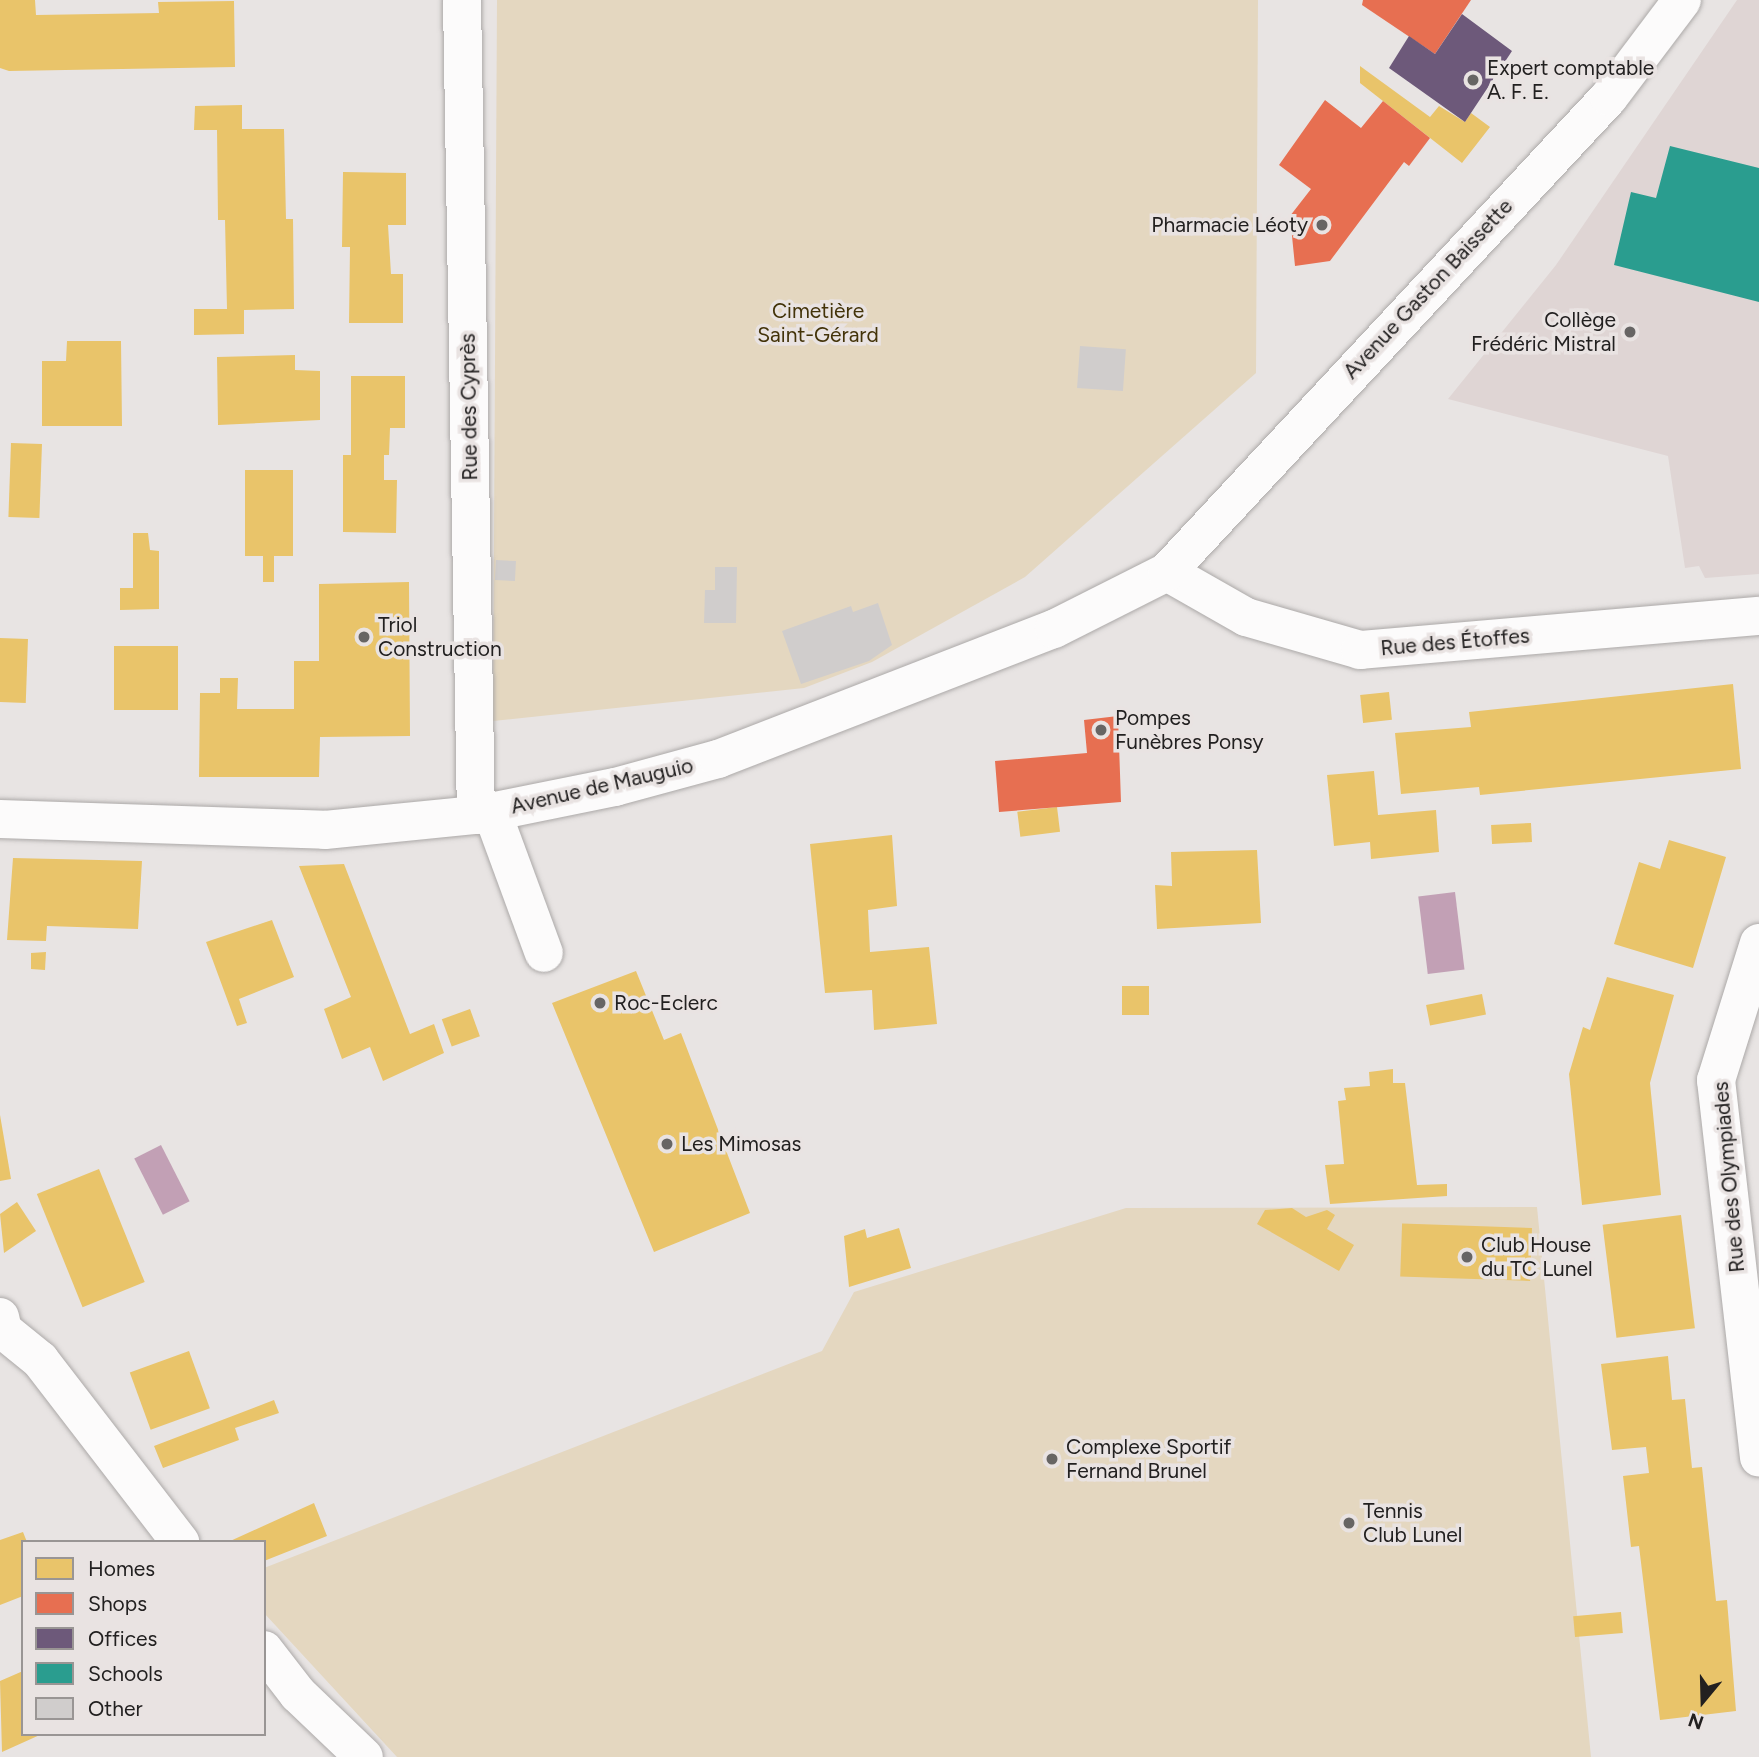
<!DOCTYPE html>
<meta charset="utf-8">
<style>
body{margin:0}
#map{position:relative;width:1759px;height:1757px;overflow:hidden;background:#e8e4e3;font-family:Figtree,sans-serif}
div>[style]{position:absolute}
.built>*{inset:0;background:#dfd5d4}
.green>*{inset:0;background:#e4d7c0}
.water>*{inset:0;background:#c2a0b5;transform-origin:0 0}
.homes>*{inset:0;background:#e9c46a;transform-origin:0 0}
.shops>*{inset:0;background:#e76f51}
.offices>*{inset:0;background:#6d597a}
.schools>*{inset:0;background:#2a9d8f}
.building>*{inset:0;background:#d0cdcc;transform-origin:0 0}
.roads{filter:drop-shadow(0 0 2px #aca9a8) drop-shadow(0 0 2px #aca9a8)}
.minor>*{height:38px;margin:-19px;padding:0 19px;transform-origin:19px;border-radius:19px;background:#fcfbfb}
.major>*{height:38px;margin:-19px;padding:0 19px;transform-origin:19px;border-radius:19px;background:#fcfbfb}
.dots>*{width:19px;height:19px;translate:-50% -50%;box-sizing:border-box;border:4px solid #e9e3e2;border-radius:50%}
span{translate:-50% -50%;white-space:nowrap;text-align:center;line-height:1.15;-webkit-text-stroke:7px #e9e3e2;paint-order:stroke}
.poi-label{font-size:21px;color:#222020}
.left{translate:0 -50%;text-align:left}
.right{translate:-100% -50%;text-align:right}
.street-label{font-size:21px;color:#222020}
.park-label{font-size:21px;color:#433309}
.legend{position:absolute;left:21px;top:1540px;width:245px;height:196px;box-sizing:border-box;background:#e9e3e2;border:2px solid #999594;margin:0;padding:9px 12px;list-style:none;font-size:21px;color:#222020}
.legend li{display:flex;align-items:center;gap:14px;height:35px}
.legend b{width:35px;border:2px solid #999594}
.north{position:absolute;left:1668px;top:1666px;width:70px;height:70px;-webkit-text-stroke:5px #e9e3e2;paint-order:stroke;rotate:199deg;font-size:19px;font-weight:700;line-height:28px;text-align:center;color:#222020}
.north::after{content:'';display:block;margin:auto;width:24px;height:32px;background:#222020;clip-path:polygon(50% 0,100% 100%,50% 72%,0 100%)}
</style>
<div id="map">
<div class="built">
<div style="clip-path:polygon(1737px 0,1759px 0,1759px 574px,1705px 578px,1699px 566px,1685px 568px,1668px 456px,1448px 399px,1556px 265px)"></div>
</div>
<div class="green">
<div style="clip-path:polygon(497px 0,1258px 0,1256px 373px,1025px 577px,872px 662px,804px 688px,493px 721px)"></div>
<div style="clip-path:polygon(1537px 1207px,1591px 1757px,397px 1757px,264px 1613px,264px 1568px,822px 1351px,854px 1292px,1126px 1208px)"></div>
</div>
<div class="water">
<div style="left:1455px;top:892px;width:78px;height:37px;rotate:83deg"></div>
<div style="left:161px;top:1145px;width:63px;height:30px;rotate:63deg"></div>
</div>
<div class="homes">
<div style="clip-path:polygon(0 0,35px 0,36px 15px,159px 13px,158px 2px,234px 1px,235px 67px,9px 71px,0 68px)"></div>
<div style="clip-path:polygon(1360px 66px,1430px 117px,1439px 106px,1465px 122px,1471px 113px,1490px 127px,1462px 163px,1360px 83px)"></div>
<div style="clip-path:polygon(242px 105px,242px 129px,284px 129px,286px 219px,293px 219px,294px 309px,244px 310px,244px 334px,194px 335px,194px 309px,227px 309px,225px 220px,218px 220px,217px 130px,194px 130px,195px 106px)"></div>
<div style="clip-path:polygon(343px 172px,406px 173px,406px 225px,388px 225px,391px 274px,403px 274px,403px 323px,349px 323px,350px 247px,342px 247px)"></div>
<div style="clip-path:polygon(67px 341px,121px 341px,122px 426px,42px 426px,42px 361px,66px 361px)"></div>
<div style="clip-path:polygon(295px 355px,295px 370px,320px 371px,320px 420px,218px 425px,217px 357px)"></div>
<div style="clip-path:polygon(351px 376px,405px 376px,405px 428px,390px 428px,389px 455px,384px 455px,384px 480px,397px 480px,396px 533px,343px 532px,343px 455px,351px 455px)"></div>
<div style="left:11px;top:443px;width:31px;height:74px;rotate:2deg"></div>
<div style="clip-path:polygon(245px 470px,293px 470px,293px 556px,274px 556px,274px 582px,263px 582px,263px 556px,245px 556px)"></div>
<div style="clip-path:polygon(133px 533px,148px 533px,150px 550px,159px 551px,159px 609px,120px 610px,120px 588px,133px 588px)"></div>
<div style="clip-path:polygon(409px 582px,410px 736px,320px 737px,319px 777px,199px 777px,200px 693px,220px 693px,220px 678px,238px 678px,237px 709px,294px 709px,294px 661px,319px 661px,319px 584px)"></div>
<div style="left:0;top:638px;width:28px;height:64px;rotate:2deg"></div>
<div style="left:178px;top:646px;width:64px;height:64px;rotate:90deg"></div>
<div style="clip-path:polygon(1733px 684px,1741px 769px,1480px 795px,1479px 787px,1401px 794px,1395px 733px,1471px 727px,1469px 712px)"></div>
<div style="left:1389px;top:692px;width:28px;height:29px;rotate:84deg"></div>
<div style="clip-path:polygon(1374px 771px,1378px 815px,1436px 810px,1439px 852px,1371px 859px,1370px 842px,1334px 846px,1327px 775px)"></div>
<div style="left:1057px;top:807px;width:25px;height:40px;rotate:83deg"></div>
<div style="left:1531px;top:823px;width:19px;height:40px;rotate:87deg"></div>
<div style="clip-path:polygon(892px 835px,897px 906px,868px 910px,870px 952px,929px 947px,937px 1024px,874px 1030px,872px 990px,825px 993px,810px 844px)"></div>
<div style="clip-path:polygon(1669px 840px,1726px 857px,1693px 968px,1614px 944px,1639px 862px,1660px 869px)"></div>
<div style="clip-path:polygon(1257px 850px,1261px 923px,1157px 929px,1155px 885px,1172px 886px,1171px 852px)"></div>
<div style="clip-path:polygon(13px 858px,142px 861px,138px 929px,47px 926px,46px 941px,7px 940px)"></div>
<div style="clip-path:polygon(344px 864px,410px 1034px,434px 1024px,444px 1053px,383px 1081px,370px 1047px,342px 1059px,324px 1009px,351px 997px,299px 866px)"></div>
<div style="clip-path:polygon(272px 920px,294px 977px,239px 999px,247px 1023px,237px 1026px,206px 942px)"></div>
<div style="clip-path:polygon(46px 952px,45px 970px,31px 969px,31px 953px)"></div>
<div style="clip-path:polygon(636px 971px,664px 1040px,681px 1033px,750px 1213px,654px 1252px,552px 1003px)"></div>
<div style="clip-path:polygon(1607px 977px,1674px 995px,1650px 1083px,1661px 1195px,1582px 1205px,1569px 1074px,1583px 1027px,1590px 1030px)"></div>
<div style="left:1122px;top:986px;width:27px;height:29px"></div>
<div style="left:1482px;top:994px;width:21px;height:57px;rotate:79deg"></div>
<div style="left:470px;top:1009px;width:29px;height:30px;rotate:70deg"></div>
<div style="clip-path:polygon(1393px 1069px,1393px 1083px,1405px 1083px,1417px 1185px,1447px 1184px,1447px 1196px,1330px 1204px,1325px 1165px,1344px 1164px,1338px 1101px,1346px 1100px,1344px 1088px,1370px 1086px,1369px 1072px)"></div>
<div style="clip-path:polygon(0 1115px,11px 1179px,0 1181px)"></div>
<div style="left:99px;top:1169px;width:122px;height:67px;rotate:68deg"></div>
<div style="clip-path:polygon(17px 1202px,36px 1231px,4px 1253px,0 1214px)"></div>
<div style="clip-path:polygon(1292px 1208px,1306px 1217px,1327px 1210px,1335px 1215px,1327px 1229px,1354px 1245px,1339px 1271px,1257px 1224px,1265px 1210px)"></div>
<div style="left:1681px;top:1215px;width:114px;height:79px;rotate:83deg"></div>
<div style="clip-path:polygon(899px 1228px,911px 1268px,849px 1287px,844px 1236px,865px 1229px,867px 1238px)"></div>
<div style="left:1532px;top:1228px;width:53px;height:130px;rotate:92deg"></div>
<div style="left:189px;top:1351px;width:61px;height:63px;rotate:70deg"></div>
<div style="clip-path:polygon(1668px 1356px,1672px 1400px,1685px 1399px,1692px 1468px,1702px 1467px,1716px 1601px,1727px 1600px,1736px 1711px,1660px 1720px,1639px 1546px,1631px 1547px,1623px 1476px,1649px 1473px,1646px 1447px,1612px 1450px,1601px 1364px)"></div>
<div style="clip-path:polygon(274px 1400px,279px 1413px,235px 1428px,239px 1440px,163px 1468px,154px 1446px)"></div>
<div style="clip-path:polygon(314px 1503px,327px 1536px,264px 1561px,264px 1542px,228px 1542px)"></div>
<div style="clip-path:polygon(23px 1532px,27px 1542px,23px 1542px,23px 1596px,0 1605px,0 1540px)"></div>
<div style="left:1621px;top:1612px;width:21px;height:48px;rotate:85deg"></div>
<div style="clip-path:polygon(23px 1671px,23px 1734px,42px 1734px,2px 1752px,0 1681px)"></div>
</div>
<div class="shops">
<div style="clip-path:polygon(1363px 0,1471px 0,1435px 54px,1362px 5px)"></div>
<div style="clip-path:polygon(1325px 100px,1361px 128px,1383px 101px,1430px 138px,1409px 166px,1404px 162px,1330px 261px,1295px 266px,1290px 216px,1311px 189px,1279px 165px)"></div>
<div style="clip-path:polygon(1118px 716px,1121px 802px,999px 812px,995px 761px,1087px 753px,1084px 720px)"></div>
</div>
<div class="offices">
<div style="clip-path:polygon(1462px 14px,1512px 51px,1465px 122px,1389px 68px,1409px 36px,1435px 54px)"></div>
</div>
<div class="schools">
<div style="clip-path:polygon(1670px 146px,1759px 168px,1759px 302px,1614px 265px,1631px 192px,1656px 198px)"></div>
</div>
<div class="building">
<div style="left:1080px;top:346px;width:46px;height:42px;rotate:4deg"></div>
<div style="left:496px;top:560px;width:20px;height:20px;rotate:3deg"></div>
<div style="clip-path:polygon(715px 567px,737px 567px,736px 623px,704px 623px,705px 590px,715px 590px)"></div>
<div style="clip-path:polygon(878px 603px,892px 645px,869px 661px,801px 684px,782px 631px,851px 606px,853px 612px)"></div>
</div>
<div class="roads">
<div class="minor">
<div style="left:462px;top:0;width:815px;rotate:89.02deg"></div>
<div style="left:1167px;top:572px;width:91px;rotate:29.7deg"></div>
<div style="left:1246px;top:617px;width:119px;rotate:16.1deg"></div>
<div style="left:1360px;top:650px;width:400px;rotate:-4.9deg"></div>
<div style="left:492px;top:812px;width:150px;rotate:69.8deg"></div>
<div style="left:1759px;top:943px;width:144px;rotate:107.4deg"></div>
<div style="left:1716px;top:1080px;width:380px;rotate:83.5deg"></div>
<div style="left:0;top:1317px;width:13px;rotate:77deg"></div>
<div style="left:3px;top:1330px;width:48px;rotate:39deg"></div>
<div style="left:40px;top:1360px;width:230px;rotate:52.4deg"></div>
<div style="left:264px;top:1650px;width:56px;rotate:52.3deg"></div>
<div style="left:298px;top:1694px;width:91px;rotate:43.7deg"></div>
</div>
<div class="major">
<div style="left:0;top:819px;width:325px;rotate:1.9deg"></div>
<div style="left:325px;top:830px;width:152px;rotate:-5.7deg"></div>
<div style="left:476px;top:815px;width:142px;rotate:-11.4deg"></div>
<div style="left:615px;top:787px;width:107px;rotate:-15.2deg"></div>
<div style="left:718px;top:759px;width:360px;rotate:-21.2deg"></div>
<div style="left:1054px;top:629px;width:127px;rotate:-26.8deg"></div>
<div style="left:1167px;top:572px;width:649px;rotate:-47.06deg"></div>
<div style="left:1609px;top:97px;width:121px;rotate:-53deg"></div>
</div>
</div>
<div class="dots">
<div style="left:1473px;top:80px;background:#676564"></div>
<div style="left:1322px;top:225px;background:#676564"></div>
<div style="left:1630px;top:332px;background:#676564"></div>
<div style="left:364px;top:637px;background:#676564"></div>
<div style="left:1101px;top:730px;background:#676564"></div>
<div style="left:600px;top:1003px;background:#676564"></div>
<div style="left:667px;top:1144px;background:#676564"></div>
<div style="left:1467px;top:1257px;background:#676564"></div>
<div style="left:1052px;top:1459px;background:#676564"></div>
<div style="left:1349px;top:1523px;background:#676564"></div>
</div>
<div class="poi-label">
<span class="left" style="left:1487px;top:80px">Expert comptable<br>A. F. E.</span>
<span class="right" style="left:1308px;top:225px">Pharmacie Léoty</span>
<span class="right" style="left:1616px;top:332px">Collège<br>Frédéric Mistral</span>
<span class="left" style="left:378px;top:637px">Triol<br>Construction</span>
<span class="left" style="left:1115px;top:730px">Pompes<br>Funèbres Ponsy</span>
<span class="left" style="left:614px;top:1003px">Roc-Eclerc</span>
<span class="left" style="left:681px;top:1144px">Les Mimosas</span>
<span class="left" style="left:1481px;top:1257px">Club House<br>du TC Lunel</span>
<span class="left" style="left:1066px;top:1459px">Complexe Sportif<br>Fernand Brunel</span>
<span class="left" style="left:1363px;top:1523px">Tennis<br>Club Lunel</span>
</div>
<div class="street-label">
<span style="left:1428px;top:289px;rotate:-47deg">Avenue Gaston Baissette</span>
<span style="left:469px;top:407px;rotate:-91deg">Rue des Cyprès</span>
<span style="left:1455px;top:642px;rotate:-5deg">Rue des Étoffes</span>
<span style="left:602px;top:786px;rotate:-13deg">Avenue de Mauguio</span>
<span style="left:1729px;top:1177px;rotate:-95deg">Rue des Olympiades</span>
</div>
<div class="park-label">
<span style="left:818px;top:323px">Cimetière<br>Saint-Gérard</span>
</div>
<ul class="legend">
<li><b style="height:19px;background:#e9c46a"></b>Homes</li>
<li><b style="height:19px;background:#e76f51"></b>Shops</li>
<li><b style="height:19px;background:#6d597a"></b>Offices</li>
<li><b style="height:19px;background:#2a9d8f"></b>Schools</li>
<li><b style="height:19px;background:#d0cdcc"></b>Other</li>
</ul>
<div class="north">N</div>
</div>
